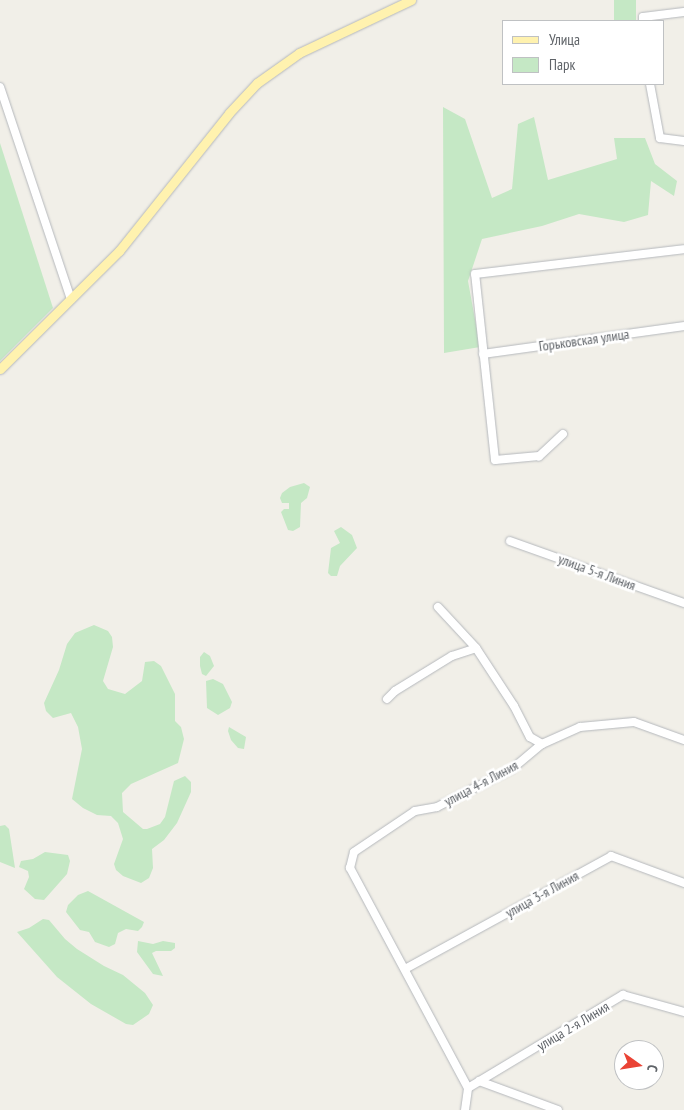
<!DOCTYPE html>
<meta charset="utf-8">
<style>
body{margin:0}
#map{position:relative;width:684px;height:1110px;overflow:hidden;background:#f1efe8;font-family:"PT Sans Narrow",sans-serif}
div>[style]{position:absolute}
.green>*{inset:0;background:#c5e8c5;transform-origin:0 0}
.roads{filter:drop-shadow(0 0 1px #b5b8bc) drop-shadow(0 0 1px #b5b8bc)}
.minor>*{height:8px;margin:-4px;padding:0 4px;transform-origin:4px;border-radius:4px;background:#fff}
.major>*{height:9px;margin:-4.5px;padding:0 4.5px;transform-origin:4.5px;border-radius:4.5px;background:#fff2af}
span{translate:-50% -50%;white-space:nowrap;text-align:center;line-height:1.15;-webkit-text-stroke:5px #fff;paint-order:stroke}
.street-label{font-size:14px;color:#5f6368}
.legend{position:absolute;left:502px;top:20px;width:162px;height:65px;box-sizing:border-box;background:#fff;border:1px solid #bfc1c3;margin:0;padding:6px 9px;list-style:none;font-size:15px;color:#5f6368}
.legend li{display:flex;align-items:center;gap:10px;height:25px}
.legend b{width:25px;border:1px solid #bfc1c3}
.north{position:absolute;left:614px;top:1040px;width:50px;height:50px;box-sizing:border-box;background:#fff;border:1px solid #bfc1c3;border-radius:50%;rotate:103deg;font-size:14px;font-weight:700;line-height:20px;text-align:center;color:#5f6368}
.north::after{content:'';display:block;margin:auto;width:18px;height:22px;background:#ea4335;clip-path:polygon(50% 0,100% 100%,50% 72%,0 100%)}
</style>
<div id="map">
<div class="green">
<div style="left:614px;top:0;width:22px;height:21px"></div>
<div style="clip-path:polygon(443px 107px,465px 119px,492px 198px,512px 189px,518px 124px,534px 117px,548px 180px,617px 159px,614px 138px,645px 138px,655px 164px,677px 181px,674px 196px,651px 181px,648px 215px,624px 222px,579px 214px,542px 226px,482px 239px,468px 281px,480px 347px,444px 353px)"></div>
<div style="clip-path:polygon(0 143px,53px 308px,0 361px)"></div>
<div style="clip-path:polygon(304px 483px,310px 487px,307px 498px,301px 503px,300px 527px,293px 531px,288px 530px,281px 512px,284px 509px,289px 509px,289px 503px,282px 503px,280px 498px,282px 493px,290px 487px)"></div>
<div style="clip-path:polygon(341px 527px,352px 535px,357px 548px,340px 566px,337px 576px,331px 576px,328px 573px,331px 548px,340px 543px,334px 531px)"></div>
<div style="clip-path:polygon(94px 625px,108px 631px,112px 637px,113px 647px,103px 681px,108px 689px,125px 694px,142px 681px,145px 662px,154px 661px,161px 666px,175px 694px,175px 721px,181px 727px,184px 739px,178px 763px,131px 784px,122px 793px,123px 812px,143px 829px,147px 829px,160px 824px,165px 817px,174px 781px,185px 776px,191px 782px,191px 792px,177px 823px,164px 840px,152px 849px,153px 868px,149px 878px,141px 883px,123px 876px,116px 870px,114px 864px,123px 839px,118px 823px,111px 816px,97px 815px,83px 808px,72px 799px,82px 749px,78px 727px,71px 713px,53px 718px,46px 711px,44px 703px,59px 670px,67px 644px,75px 633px)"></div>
<div style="clip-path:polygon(204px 652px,210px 656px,214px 666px,206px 676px,202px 674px,200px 666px,200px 657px)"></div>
<div style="clip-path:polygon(213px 679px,223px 684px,232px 702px,230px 708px,218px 715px,207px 708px,206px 681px)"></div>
<div style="clip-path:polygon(229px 727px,246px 737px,244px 749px,238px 748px,231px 740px,228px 731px)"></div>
<div style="clip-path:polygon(5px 825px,9px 829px,15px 868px,0 862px,0 826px)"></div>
<div style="clip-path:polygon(45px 852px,68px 855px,70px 861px,67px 874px,44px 900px,35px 899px,24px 889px,29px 877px,28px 871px,19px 867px,21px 861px,33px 859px)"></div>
<div style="clip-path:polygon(88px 891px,144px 922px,142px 927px,138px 931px,126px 929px,118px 933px,115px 944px,109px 947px,95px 942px,89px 932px,80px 930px,66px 912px,68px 905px,78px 895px)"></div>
<div style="clip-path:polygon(43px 919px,49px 920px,65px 939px,77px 949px,104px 966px,123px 975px,145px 993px,153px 1005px,149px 1014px,133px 1025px,126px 1024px,91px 1004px,57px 977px,17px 932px,29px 928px)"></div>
<div style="clip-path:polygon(138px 941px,153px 944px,163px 941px,175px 943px,175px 948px,171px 951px,156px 951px,152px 953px,163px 976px,153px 974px,137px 952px)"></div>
</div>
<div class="roads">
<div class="minor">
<div style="left:643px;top:21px;width:4px;rotate:-90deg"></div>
<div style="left:643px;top:17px;width:41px;rotate:-7deg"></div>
<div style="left:650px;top:84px;width:55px;rotate:79.5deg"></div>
<div style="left:660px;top:138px;width:24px;rotate:7deg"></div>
<div style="left:0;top:87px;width:224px;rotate:71.5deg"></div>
<div style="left:483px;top:354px;width:203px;rotate:-7.9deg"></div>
<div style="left:563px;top:434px;width:33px;rotate:137deg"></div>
<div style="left:539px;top:456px;width:44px;rotate:174.8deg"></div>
<div style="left:495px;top:460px;width:187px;rotate:-96.1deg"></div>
<div style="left:475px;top:274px;width:210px;rotate:-6.8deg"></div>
<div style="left:510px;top:541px;width:185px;rotate:19.6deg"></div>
<div style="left:438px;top:607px;width:56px;rotate:47.2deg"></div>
<div style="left:476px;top:648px;width:69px;rotate:56.8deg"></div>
<div style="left:514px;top:706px;width:35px;rotate:63deg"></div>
<div style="left:530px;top:737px;width:14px;rotate:30deg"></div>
<div style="left:387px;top:699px;width:11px;rotate:-45deg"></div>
<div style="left:395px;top:691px;width:67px;rotate:-31.6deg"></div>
<div style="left:452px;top:656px;width:25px;rotate:-18deg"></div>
<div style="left:405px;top:969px;width:235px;rotate:-28.7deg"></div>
<div style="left:611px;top:856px;width:78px;rotate:20.3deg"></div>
<div style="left:479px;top:1081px;width:84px;rotate:20.2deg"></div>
<div style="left:468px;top:1088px;width:181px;rotate:-31deg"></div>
<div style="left:623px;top:995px;width:63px;rotate:15.6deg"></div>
<div style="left:465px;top:1110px;width:22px;rotate:-82deg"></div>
<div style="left:468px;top:1088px;width:250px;rotate:-118.2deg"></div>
<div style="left:350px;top:868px;width:16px;rotate:-76deg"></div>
<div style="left:354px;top:852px;width:73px;rotate:-33.9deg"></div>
<div style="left:415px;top:811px;width:22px;rotate:-10deg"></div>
<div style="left:437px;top:807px;width:84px;rotate:-26.9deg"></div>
<div style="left:512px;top:769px;width:39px;rotate:-40deg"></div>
<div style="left:542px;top:744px;width:42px;rotate:-24.1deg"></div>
<div style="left:580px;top:727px;width:54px;rotate:-5.3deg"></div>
<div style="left:634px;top:722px;width:53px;rotate:19.8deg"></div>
</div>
<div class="major">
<div style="left:0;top:369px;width:168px;rotate:-44.8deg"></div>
<div style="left:119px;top:251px;width:176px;rotate:-51.4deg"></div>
<div style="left:229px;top:113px;width:41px;rotate:-47deg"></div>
<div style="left:257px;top:83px;width:52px;rotate:-35.5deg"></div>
<div style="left:299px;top:53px;width:124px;rotate:-25.3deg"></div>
</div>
</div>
<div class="street-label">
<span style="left:584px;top:340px;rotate:-8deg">Горьковская улица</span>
<span style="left:597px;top:572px;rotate:20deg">улица 5-я Линия</span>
<span style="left:481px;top:783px;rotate:-28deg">улица 4-я Линия</span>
<span style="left:542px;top:894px;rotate:-29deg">улица 3-я Линия</span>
<span style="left:573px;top:1026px;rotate:-31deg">улица 2-я Линия</span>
</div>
<ul class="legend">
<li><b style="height:6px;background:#fff2af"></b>Улица</li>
<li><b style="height:14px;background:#c5e8c5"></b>Парк</li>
</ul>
<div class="north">С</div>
</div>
